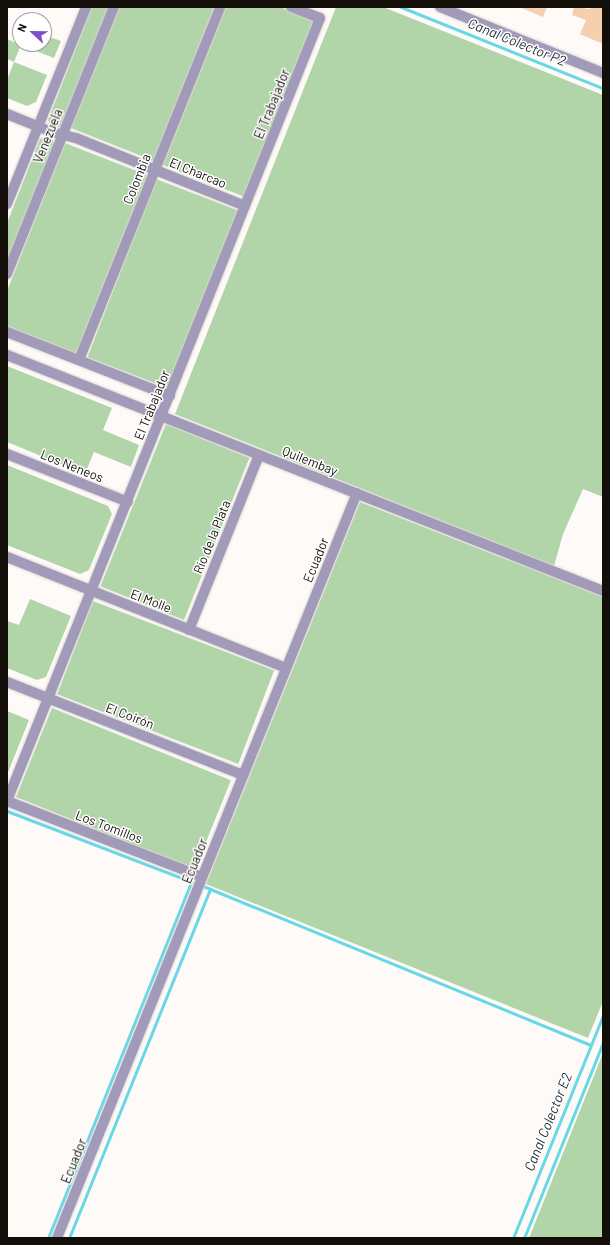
<!DOCTYPE html>
<meta charset="utf-8">
<style>
body{margin:0}
#map{position:relative;width:610px;height:1245px;overflow:hidden;background:#fefaf7;font-family:Barlow,sans-serif}
div>[style]{position:absolute}
.green>*{inset:0;background:#b2d4a9;transform-origin:0 0}
.stream>*{height:3px;margin:-1.5px;padding:0 1.5px;transform-origin:1.5px;border-radius:1.5px;background:#68d8e6}
.building>*{inset:0;background:#f6d0ae}
.roads{filter:drop-shadow(0 0 1px #d8d4d1) drop-shadow(0 0 1px #d8d4d1)}
.minor>*{height:10px;margin:-5px;padding:0 5px;transform-origin:5px;border-radius:5px;background:#a29ab9}
span{translate:-50% -50%;white-space:nowrap;text-align:center;line-height:1.15;-webkit-text-stroke:3px #fff;paint-order:stroke}
.street-label{font-size:13px;color:#130e08}
.water-label{font-size:14px;color:#1a2e31;font-style:italic}
.frame{position:absolute;inset:0;border:8px solid #130e08;pointer-events:none}
.north{position:absolute;left:12px;top:12px;width:40px;height:40px;box-sizing:border-box;background:#fff;border:1px solid #a19f9c;border-radius:50%;rotate:292deg;font-size:11px;font-weight:700;line-height:16px;text-align:center;color:#130e08}
.north::after{content:'';display:block;margin:auto;width:14px;height:18px;background:#7c4fc8;clip-path:polygon(50% 0,100% 100%,50% 72%,0 100%)}
</style>
<div id="map">
<div class="green">
<div style="clip-path:polygon(92px 7px,109px 7px,60px 127px,51px 127px,48px 120px)"></div>
<div style="clip-path:polygon(119px 7px,214px 7px,154px 161px,71px 128px)"></div>
<div style="clip-path:polygon(226px 7px,280px 7px,315px 21px,245px 197px,163px 165px)"></div>
<div style="clip-path:polygon(336px 7px,383px 7px,603px 95px,603px 497px,583px 489px,563px 534px,554px 566px,175px 414px)"></div>
<div style="clip-path:polygon(44px 35px,61px 41px,54px 58px,21px 45px,14px 62px,47px 75px,36px 102px,27px 106px,7px 98px,7px 80px,14px 62px,7px 59px,7px 39px,21px 45px,44px 44px)"></div>
<div style="clip-path:polygon(46px 136px,53px 140px,54px 143px,7px 265px,7px 223px,40px 139px)"></div>
<div style="clip-path:polygon(65px 143px,147px 175px,76px 354px,7px 326px,7px 291px)"></div>
<div style="left:156px;top:179px;width:88px;height:191px;rotate:21deg"></div>
<div style="clip-path:polygon(7px 366px,112px 408px,103px 430px,139px 445px,131px 467px,94px 452px,85px 474px,7px 442px)"></div>
<div style="left:166px;top:424px;width:90px;height:175px;rotate:22deg"></div>
<div style="clip-path:polygon(7px 465px,108px 506px,112px 514px,89px 570px,80px 574px,7px 545px)"></div>
<div style="clip-path:polygon(360px 502px,603px 597px,603px 1001px,588px 1038px,206px 884px)"></div>
<div style="clip-path:polygon(30px 599px,71px 616px,46px 677px,37px 680px,7px 668px,7px 621px,19px 625px)"></div>
<div style="left:93px;top:601px;width:194px;height:100px;rotate:21deg"></div>
<div style="left:52px;top:708px;width:193px;height:96px;rotate:22deg"></div>
<div style="clip-path:polygon(7px 711px,29px 720px,7px 775px)"></div>
<div style="clip-path:polygon(603px 1053px,603px 1238px,529px 1238px)"></div>
</div>
<div class="stream">
<div style="left:401px;top:7px;width:218px;rotate:21.9deg"></div>
<div style="left:7px;top:811px;width:198px;rotate:21deg"></div>
<div style="left:203px;top:886px;width:419px;rotate:22.3deg"></div>
<div style="left:48px;top:1238px;width:384px;rotate:-68.1deg"></div>
<div style="left:69px;top:1238px;width:376px;rotate:-68deg"></div>
<div style="left:513px;top:1238px;width:240px;rotate:-68deg"></div>
<div style="left:524px;top:1238px;width:211px;rotate:-68deg"></div>
</div>
<div class="building">
<div style="clip-path:polygon(519px 7px,547px 7px,543px 17px)"></div>
<div style="clip-path:polygon(574px 7px,590px 9px,591px 7px,603px 7px,603px 44px,580px 34px,586px 20px,572px 15px)"></div>
</div>
<div class="roads">
<div class="minor">
<div style="left:440px;top:7px;width:176px;rotate:22deg"></div>
<div style="left:7px;top:114px;width:48px;rotate:21.8deg"></div>
<div style="left:52px;top:132px;width:25px;rotate:14deg"></div>
<div style="left:76px;top:138px;width:182px;rotate:21.9deg"></div>
<div style="left:7px;top:204px;width:212px;rotate:-68.1deg"></div>
<div style="left:7px;top:274px;width:288px;rotate:-68.2deg"></div>
<div style="left:7px;top:332px;width:175px;rotate:21.4deg"></div>
<div style="left:7px;top:355px;width:641px;rotate:21.6deg"></div>
<div style="left:79px;top:360px;width:380px;rotate:-68.2deg"></div>
<div style="left:7px;top:454px;width:130px;rotate:21.6deg"></div>
<div style="left:7px;top:557px;width:300px;rotate:21.7deg"></div>
<div style="left:189px;top:630px;width:188px;rotate:-68.2deg"></div>
<div style="left:7px;top:682px;width:254px;rotate:21.5deg"></div>
<div style="left:7px;top:801px;width:843px;rotate:-68.21deg"></div>
<div style="left:320px;top:18px;width:31px;rotate:-159deg"></div>
<div style="left:7px;top:801px;width:209px;rotate:21.3deg"></div>
<div style="left:57px;top:1238px;width:803px;rotate:-68.07deg"></div>
</div>
</div>
<div class="street-label">
<span style="left:272px;top:104px;rotate:-68deg">El Trabajador</span>
<span style="left:48px;top:136px;rotate:-68deg">Venezuela</span>
<span style="left:198px;top:173px;rotate:22deg">El Charcao</span>
<span style="left:137px;top:179px;rotate:-68deg">Colombia</span>
<span style="left:152px;top:405px;rotate:-68deg">El Trabajador</span>
<span style="left:310px;top:461px;rotate:22deg">Quilembay</span>
<span style="left:72px;top:466px;rotate:22deg">Los Neneos</span>
<span style="left:212px;top:537px;rotate:-68deg">Río de la Plata</span>
<span style="left:316px;top:560px;rotate:-68deg">Ecuador</span>
<span style="left:151px;top:601px;rotate:21deg">El Molle</span>
<span style="left:130px;top:716px;rotate:21deg">El Coirón</span>
<span style="left:109px;top:827px;rotate:21deg">Los Tomillos</span>
<span style="left:195px;top:861px;rotate:-68deg">Ecuador</span>
<span style="left:74px;top:1161px;rotate:-68deg">Ecuador</span>
</div>
<div class="water-label">
<span style="left:517px;top:42px;rotate:22deg">Canal Colector P2</span>
<span style="left:548px;top:1122px;rotate:-68deg">Canal Colector E2</span>
</div>
<div class="frame"></div>
<div class="north">N</div>
</div>
